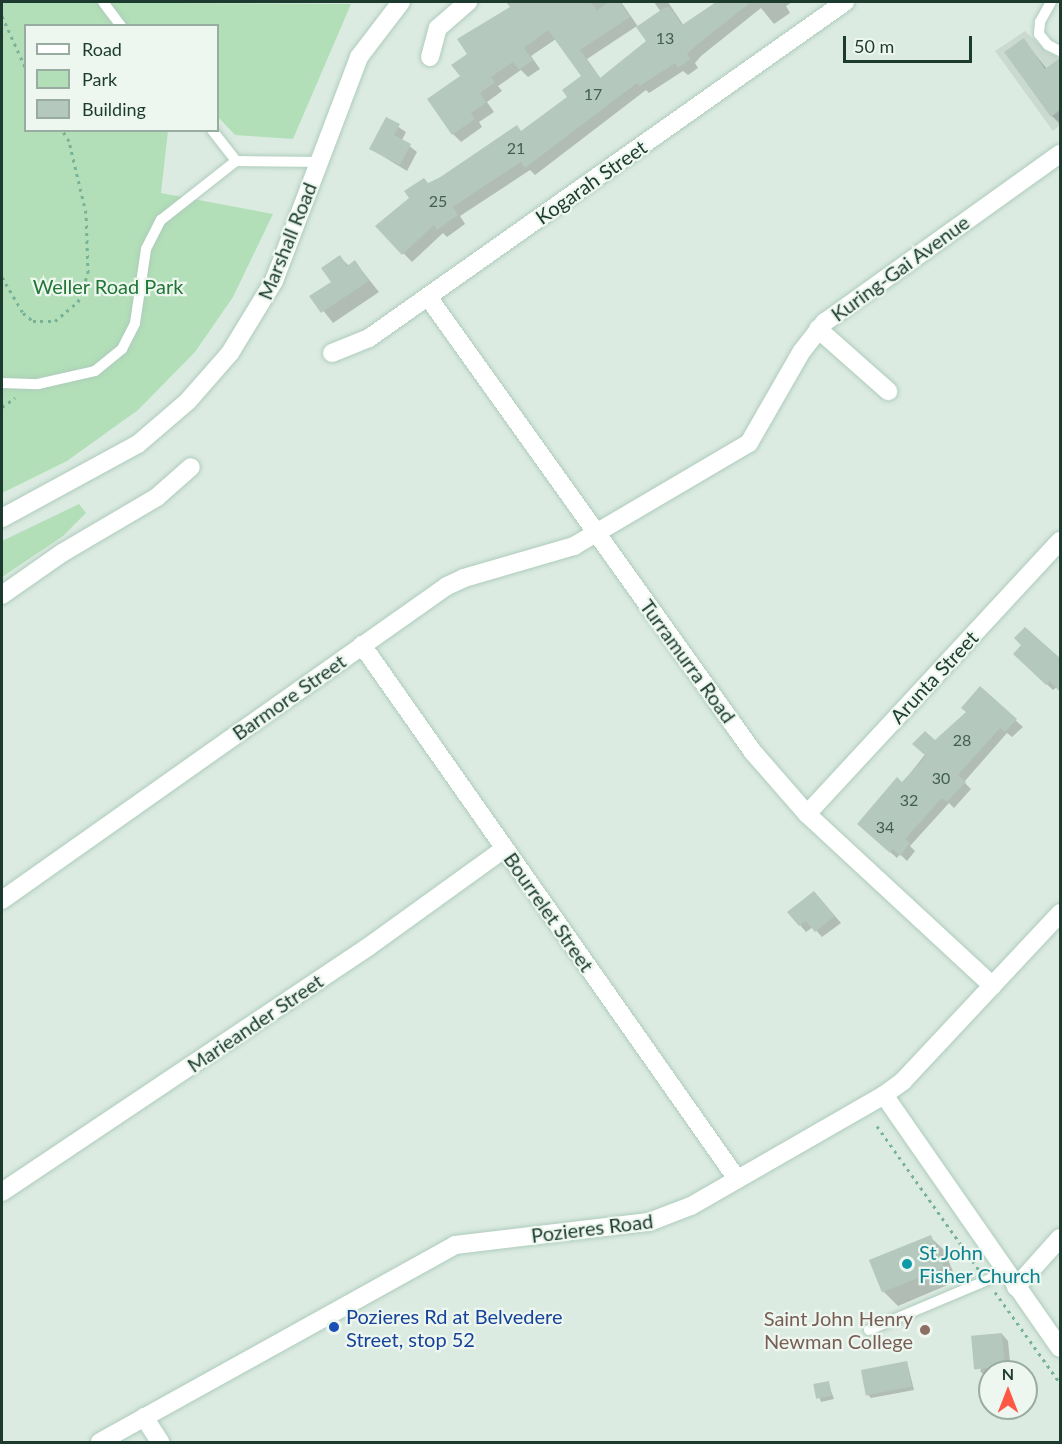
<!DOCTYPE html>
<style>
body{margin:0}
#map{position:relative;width:1062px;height:1444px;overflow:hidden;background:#dcebe2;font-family:Lato,sans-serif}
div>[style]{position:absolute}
.built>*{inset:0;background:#cadad1}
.green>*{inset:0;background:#b2dfb7}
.shadow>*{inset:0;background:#0003}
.building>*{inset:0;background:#b4c8bd;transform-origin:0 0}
.path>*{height:3px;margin-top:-1.5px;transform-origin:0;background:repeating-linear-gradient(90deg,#78b297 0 3px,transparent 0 7.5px)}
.roads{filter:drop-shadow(0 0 2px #aeccbc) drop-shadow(0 0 2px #aeccbc)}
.lane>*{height:10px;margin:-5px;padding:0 5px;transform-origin:5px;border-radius:5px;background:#fff}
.street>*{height:18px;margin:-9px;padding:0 9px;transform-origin:9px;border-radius:9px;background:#fff}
.secondary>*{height:18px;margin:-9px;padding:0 9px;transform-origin:9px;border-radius:9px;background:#fff}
.dots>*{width:16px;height:16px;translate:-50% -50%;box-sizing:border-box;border:3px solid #edf7f0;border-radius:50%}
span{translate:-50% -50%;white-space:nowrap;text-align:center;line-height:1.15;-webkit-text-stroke:4.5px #edf7f0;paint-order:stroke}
.number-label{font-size:16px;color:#425e52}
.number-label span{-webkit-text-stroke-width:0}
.street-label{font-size:20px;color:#1c3b2e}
.park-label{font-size:20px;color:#227636}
.culture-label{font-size:20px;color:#0d838f}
.left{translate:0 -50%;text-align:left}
.transit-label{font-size:20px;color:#164399}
.education-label{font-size:20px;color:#785e54}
.right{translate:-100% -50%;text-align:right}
.frame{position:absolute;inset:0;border:3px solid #1c3b2e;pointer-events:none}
.legend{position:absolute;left:24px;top:24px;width:195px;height:108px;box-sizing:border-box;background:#edf7f0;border:2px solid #99aca2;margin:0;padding:8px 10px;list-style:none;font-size:18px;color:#1c3b2e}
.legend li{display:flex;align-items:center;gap:12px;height:30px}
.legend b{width:30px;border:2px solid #99aca2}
.north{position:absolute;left:978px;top:1360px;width:60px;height:60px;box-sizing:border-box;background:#edf7f0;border:2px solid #99aca2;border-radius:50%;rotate:0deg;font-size:16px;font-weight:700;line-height:24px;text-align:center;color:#1c3b2e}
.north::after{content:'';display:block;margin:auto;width:21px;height:27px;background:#ff5746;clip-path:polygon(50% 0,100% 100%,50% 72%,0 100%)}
.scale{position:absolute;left:843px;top:36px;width:129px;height:27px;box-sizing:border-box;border:3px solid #1c3b2e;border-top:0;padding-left:8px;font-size:18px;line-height:21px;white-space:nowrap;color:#1c3b2e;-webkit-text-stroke:4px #edf7f0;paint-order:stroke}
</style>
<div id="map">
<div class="built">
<div style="clip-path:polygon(1025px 31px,1047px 52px,1060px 58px,1060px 125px,1053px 131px,995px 51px)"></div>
</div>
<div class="green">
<div style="clip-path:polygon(2px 2px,351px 4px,293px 139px,235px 135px,218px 117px,218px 26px,26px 26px,26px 130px,168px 131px,161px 193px,273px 214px,233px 297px,195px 352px,138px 410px,67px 461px,2px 493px)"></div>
<div style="clip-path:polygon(79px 504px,86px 513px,63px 536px,2px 577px,2px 541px)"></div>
</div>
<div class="shadow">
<div style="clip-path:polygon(evenodd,517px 2px,621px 2px,639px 28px,661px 12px,654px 2px,668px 2px,684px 26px,718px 2px,792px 2px,786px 6px,790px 13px,774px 24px,761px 8px,701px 56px,695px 63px,698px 68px,688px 75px,683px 71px,649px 93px,646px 90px,535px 175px,530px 170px,460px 216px,465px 224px,447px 237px,443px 233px,412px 262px,377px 226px,428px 184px,522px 132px,569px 98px,583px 77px,556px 39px,531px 56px,540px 69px,528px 77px,521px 70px,498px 86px,502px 91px,487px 102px,494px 112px,479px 122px,482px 127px,461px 142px,453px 134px,462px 77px,474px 34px,517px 2px,637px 26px,648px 41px,601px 79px,587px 59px,637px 26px)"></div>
<div style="clip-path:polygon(1023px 40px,1047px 69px,1060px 60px,1060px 124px,1052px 116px)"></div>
<div style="clip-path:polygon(386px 119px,406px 132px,402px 140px,417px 152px,407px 171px,371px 149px)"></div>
<div style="clip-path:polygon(340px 257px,349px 266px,355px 262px,379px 292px,333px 323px,312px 296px,333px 282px)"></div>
<div style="clip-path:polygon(1025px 629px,1060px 660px,1060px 690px,1057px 687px,1053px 690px,1015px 654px,1023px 645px)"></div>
<div style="clip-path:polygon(980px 688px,1023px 727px,1012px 737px,1007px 733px,964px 782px,971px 789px,954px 808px,949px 803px,910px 846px,915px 851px,907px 861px,900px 854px,897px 858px,865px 830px,935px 742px,968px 712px)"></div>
<div style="clip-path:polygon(820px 899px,841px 923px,822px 937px,813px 927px,806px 932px,800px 925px)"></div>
<div style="clip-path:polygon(930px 1237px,944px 1250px,957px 1281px,898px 1306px,884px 1292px)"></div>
<div style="clip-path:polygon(1002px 1334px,1008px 1341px,1011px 1372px,990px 1372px,987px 1378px,980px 1371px)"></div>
<div style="clip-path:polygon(907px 1362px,914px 1390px,871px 1398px,868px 1395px)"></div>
<div style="clip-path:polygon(828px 1383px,834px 1399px,821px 1402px,815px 1385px)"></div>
</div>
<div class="building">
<div style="clip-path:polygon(506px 2px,590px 2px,597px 10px,609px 2px,620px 2px,630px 17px,580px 50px,600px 78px,646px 41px,636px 27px,664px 8px,670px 7px,682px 25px,716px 2px,751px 2px,693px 48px,687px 54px,691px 59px,678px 68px,675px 63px,640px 86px,637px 83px,525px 168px,521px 162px,478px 190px,453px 207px,458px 215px,437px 230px,434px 225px,402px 255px,375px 226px,409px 198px,404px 191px,424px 178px,428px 183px,439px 178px,517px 125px,521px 131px,567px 97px,562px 90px,581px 76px,548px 30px,524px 48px,533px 60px,519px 70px,513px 62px,491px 77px,495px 82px,480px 93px,486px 103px,471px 113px,475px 119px,452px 135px,427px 99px,460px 76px,451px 65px,467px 54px,457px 39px,510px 7px)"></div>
<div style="clip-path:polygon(1024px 38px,1045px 69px,1060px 58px,1060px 110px,1051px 117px,1004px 52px)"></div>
<div style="clip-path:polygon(386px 117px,400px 124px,394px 135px,411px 144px,400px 165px,369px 149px)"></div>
<div style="clip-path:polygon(340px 255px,347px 266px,355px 260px,369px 281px,321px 313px,309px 296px,331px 282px,321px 268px)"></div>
<div style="clip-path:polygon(1025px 627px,1060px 658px,1060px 692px,1050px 681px,1046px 685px,1013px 654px,1021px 645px,1014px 638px)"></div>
<div style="clip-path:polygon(980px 686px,1017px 719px,1005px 732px,1000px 728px,958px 775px,966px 782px,947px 802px,942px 798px,905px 839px,910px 843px,900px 856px,893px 849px,890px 853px,857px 824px,897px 777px,902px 782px,926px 756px,912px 744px,925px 731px,935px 740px,966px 712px,961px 708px)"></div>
<div style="clip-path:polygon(814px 891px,835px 916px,815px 932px,806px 921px,799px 926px,787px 912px)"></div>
<div style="left:931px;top:1235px;width:35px;height:67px;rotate:68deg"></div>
<div style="left:1002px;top:1333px;width:34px;height:31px;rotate:85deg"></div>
<div style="left:907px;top:1361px;width:26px;height:47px;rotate:79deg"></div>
<div style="left:829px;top:1381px;width:15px;height:16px;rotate:79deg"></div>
</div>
<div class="path">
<div style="left:2px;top:16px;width:58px;rotate:65.6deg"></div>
<div style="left:2px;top:277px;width:42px;rotate:59.7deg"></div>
<div style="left:23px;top:313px;width:13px;rotate:39deg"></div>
<div style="left:33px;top:321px;width:22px"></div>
<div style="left:55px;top:321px;width:30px;rotate:-40deg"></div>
<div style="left:78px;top:302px;width:31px;rotate:-71deg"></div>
<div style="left:88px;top:273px;width:60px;rotate:-91.9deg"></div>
<div style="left:86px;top:213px;width:74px;rotate:-103.3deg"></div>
<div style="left:69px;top:141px;width:13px;rotate:-122deg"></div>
<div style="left:2px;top:407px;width:16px;rotate:-35deg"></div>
<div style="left:877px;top:1126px;width:176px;rotate:54.7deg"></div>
<div style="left:995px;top:1292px;width:112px;rotate:54.5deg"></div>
</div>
<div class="roads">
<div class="lane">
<div style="left:103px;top:2px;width:30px;rotate:53deg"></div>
<div style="left:1051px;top:2px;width:23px;rotate:119deg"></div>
<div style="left:1040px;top:22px;width:12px;rotate:95deg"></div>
<div style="left:1039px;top:34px;width:14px;rotate:51deg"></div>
<div style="left:1048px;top:45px;width:13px;rotate:27deg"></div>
<div style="left:212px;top:130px;width:39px;rotate:52deg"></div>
<div style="left:2px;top:383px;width:36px;rotate:2deg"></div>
<div style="left:38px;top:384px;width:58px;rotate:-12.8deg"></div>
<div style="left:95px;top:371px;width:35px;rotate:-39deg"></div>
<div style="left:122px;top:349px;width:29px;rotate:-63deg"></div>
<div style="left:135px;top:323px;width:75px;rotate:-81.5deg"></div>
<div style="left:146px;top:249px;width:33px;rotate:-63deg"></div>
<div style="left:161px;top:220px;width:95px;rotate:-38.2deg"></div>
<div style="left:236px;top:161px;width:82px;rotate:0.7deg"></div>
<div style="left:869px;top:1330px;width:149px;rotate:-22.9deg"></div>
</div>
<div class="street">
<div style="left:430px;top:57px;width:30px;rotate:-75deg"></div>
<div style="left:438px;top:28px;width:40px;rotate:-41deg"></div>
<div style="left:428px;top:297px;width:559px;rotate:54.46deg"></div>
<div style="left:753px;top:752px;width:82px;rotate:48.9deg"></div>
<div style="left:807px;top:814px;width:253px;rotate:42.8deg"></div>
<div style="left:818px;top:329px;width:94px;rotate:41.5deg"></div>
<div style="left:332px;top:353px;width:40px;rotate:-22deg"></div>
<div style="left:369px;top:338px;width:583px;rotate:-35.22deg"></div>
<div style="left:2px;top:595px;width:73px;rotate:-35deg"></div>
<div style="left:62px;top:553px;width:110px;rotate:-30.5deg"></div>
<div style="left:157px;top:497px;width:45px;rotate:-41.4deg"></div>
<div style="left:362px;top:645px;width:653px;rotate:54.92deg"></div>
<div style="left:807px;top:814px;width:372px;rotate:-47.2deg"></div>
<div style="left:2px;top:900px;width:545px;rotate:-35.21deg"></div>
<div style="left:447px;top:586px;width:19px;rotate:-25deg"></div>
<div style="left:464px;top:578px;width:115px;rotate:-16.2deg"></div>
<div style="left:574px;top:546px;width:203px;rotate:-30.5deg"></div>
<div style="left:749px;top:443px;width:106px;rotate:-60.1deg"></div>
<div style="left:802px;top:351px;width:37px;rotate:-52deg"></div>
<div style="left:825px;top:322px;width:289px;rotate:-35.6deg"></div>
<div style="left:2px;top:1192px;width:440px;rotate:-33.8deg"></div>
<div style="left:368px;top:947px;width:168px;rotate:-35.8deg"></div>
<div style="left:1016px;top:1287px;width:66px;rotate:-48.1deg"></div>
<div style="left:144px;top:1417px;width:30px;rotate:57deg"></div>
<div style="left:100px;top:1442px;width:406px;rotate:-29deg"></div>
<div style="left:455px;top:1245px;width:195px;rotate:-6.8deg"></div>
<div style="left:649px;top:1222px;width:45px;rotate:-20.9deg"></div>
<div style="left:691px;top:1206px;width:223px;rotate:-29.9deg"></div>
<div style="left:884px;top:1095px;width:24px;rotate:-36deg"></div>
<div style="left:903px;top:1081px;width:230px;rotate:-46.9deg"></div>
</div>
<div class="secondary">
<div style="left:2px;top:518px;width:155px;rotate:-28.6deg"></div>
<div style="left:138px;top:444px;width:66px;rotate:-40.7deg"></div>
<div style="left:188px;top:401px;width:64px;rotate:-48.8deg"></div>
<div style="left:230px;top:353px;width:84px;rotate:-58.6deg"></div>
<div style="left:274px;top:281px;width:240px;rotate:-69.2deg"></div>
<div style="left:359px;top:57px;width:69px;rotate:-52.6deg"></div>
<div style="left:884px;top:1095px;width:308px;rotate:55.2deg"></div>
</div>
</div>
<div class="dots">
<div style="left:907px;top:1264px;background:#0f9aa8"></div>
<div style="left:334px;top:1327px;background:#1a4fb4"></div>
<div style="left:925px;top:1330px;background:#8d6e63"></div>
</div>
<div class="number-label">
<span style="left:665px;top:38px">13</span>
<span style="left:593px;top:94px">17</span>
<span style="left:516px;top:148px">21</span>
<span style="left:438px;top:201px">25</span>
<span style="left:962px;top:740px">28</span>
<span style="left:941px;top:778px">30</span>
<span style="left:909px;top:800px">32</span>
<span style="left:885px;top:827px">34</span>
</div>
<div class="street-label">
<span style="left:591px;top:182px;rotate:-35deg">Kogarah Street</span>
<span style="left:287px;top:241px;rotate:-68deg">Marshall Road</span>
<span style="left:900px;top:268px;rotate:-36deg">Kuring-Gai Avenue</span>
<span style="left:688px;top:661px;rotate:54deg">Turramurra Road</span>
<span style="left:934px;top:677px;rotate:-47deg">Arunta Street</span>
<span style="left:289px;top:697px;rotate:-35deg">Barmore Street</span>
<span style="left:549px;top:912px;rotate:55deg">Bourrelet Street</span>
<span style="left:255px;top:1023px;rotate:-34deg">Marieander Street</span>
<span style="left:592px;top:1228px;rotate:-7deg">Pozieres Road</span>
</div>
<div class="park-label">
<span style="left:108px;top:286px">Weller Road Park</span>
</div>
<div class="culture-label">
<span class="left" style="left:919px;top:1264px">St John<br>Fisher Church</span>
</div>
<div class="transit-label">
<span class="left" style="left:346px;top:1328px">Pozieres Rd at Belvedere<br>Street, stop 52</span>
</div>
<div class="education-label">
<span class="right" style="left:913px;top:1330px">Saint John Henry<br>Newman College</span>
</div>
<div class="frame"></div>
<ul class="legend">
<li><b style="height:8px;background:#fff"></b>Road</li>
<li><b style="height:16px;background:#b2dfb7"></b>Park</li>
<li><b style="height:16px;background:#b4c8bd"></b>Building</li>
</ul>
<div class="north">N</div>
<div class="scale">50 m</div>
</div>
